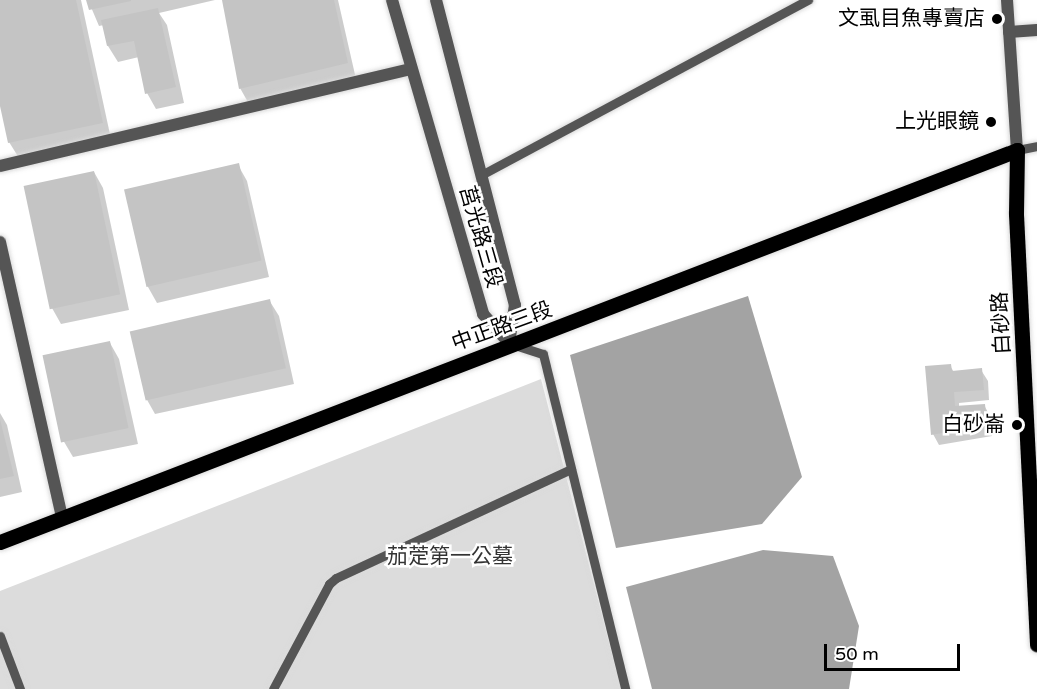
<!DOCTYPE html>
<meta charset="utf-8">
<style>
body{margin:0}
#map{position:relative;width:1037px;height:689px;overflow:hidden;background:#fff;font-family:"Varela Round","Noto Sans TC",sans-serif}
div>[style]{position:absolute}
.green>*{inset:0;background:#dcdcdc}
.water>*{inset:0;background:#a3a3a3}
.shadow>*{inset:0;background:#0003}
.building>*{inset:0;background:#c4c4c4;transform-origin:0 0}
.roads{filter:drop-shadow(0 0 2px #dbdbdb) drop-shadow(0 0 2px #dbdbdb)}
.service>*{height:9px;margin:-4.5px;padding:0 4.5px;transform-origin:4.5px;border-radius:4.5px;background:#555}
.minor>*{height:12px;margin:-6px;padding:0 6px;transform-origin:6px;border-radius:6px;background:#555}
.tertiary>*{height:12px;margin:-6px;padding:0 6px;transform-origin:6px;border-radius:6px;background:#555}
.primary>*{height:15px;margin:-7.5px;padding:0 7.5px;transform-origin:7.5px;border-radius:7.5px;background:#000}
.dots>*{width:16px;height:16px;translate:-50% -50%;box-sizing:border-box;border:3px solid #fff;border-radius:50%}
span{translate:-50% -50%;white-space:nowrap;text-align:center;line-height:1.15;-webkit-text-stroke:5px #fff;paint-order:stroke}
.poi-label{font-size:21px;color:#000}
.right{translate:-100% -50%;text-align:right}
.street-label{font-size:21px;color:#000}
.park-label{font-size:21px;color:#333}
.scale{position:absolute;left:824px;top:644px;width:136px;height:27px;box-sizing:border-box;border:3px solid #000;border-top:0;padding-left:8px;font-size:18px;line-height:21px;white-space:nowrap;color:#000;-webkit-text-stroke:4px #fff;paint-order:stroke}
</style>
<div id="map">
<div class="green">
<div style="clip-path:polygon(541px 379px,621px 689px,0 689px,0 591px)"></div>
</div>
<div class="water">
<div style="clip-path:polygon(748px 296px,802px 477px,762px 524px,616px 548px,570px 355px)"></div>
<div style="clip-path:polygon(763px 550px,833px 556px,859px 626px,849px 689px,652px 689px,626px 587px)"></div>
</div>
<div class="shadow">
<div style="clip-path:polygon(0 0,81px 0,111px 139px,19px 158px,9px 142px,0 99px)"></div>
<div style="clip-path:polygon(88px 0,215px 0,159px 13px,167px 25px,184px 103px,156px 109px,147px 93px,139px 57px,118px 62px,108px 46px,104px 25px,99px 26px)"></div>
<div style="clip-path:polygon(224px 0,338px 0,356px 79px,249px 104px,240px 88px)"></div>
<div style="clip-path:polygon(238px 165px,247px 181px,269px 277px,157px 303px,148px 287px,126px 190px)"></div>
<div style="clip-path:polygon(94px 172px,103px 188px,129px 310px,61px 324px,52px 308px)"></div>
<div style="clip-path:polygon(269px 300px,279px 316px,294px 384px,155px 414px,146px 398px)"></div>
<div style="clip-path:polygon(110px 343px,119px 359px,138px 444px,73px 457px,63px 440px)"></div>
<div style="clip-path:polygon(950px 366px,954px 372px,981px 370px,988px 381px,989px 400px,959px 403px,959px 408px,984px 405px,990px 416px,992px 436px,939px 445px,933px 434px)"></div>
<div style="clip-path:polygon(0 413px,7px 425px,22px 492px,0 497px)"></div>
</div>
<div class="building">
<div style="clip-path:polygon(0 0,76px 0,103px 123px,8px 143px,0 106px)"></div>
<div style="clip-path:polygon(86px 0,131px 0,131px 1px,89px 10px)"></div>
<div style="clip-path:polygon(222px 0,334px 0,348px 63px,239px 89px)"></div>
<div style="clip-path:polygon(158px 8px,176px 87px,145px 94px,134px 41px,107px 46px,101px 20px)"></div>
<div style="left:239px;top:163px;width:100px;height:118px;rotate:77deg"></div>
<div style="left:94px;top:171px;width:126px;height:72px;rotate:78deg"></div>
<div style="left:270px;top:299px;width:71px;height:144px;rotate:77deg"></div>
<div style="left:110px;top:341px;width:89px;height:69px;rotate:78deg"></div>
<div style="clip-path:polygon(951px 364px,952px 371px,982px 368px,984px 390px,954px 392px,955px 406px,985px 404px,987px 425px,931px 435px,925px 366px)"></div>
<div style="clip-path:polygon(0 419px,14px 476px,0 479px)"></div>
</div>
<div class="roads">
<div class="service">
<div style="left:1017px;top:150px;width:20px;rotate:-11deg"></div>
<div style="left:483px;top:174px;width:369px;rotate:-28.2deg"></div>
<div style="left:515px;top:345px;width:29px;rotate:18deg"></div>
<div style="left:543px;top:354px;width:345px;rotate:76.2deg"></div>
<div style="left:0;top:636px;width:57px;rotate:69.3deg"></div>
<div style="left:273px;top:689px;width:119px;rotate:-61.9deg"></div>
<div style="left:329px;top:584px;width:9px;rotate:-41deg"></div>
<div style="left:336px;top:578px;width:259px;rotate:-24.9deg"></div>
</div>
<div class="minor">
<div style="left:1009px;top:32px;width:28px;rotate:-4deg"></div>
<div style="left:0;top:166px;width:422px;rotate:-13.3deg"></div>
<div style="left:0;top:242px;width:283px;rotate:77.3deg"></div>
</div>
<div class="tertiary">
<div style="left:392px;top:0;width:327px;rotate:73.8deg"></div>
<div style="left:483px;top:314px;width:39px;rotate:48deg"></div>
<div style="left:436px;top:0;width:315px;rotate:75.5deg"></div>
<div style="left:515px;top:305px;width:38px;rotate:99deg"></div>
<div style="left:1007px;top:0;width:150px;rotate:86.2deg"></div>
</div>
<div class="primary">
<div style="left:0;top:542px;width:1090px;rotate:-21.08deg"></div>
<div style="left:1017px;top:150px;width:64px;rotate:90.9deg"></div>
<div style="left:1016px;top:214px;width:431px;rotate:87.2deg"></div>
</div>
</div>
<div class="dots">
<div style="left:997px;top:19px;background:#000"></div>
<div style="left:991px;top:122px;background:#000"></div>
<div style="left:1017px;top:425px;background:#000"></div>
</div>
<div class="poi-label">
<span class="right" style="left:985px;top:19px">文虱目魚專賣店</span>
<span class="right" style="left:979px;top:122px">上光眼鏡</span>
<span class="right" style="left:1005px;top:425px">白砂崙</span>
</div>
<div class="street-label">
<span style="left:480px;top:237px;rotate:74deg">莒光路三段</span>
<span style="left:1002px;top:323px;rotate:-93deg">白砂路</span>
<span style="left:502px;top:327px;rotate:-20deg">中正路三段</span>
</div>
<div class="park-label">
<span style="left:450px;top:557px">茄萣第一公墓</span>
</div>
<div class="scale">50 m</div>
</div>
